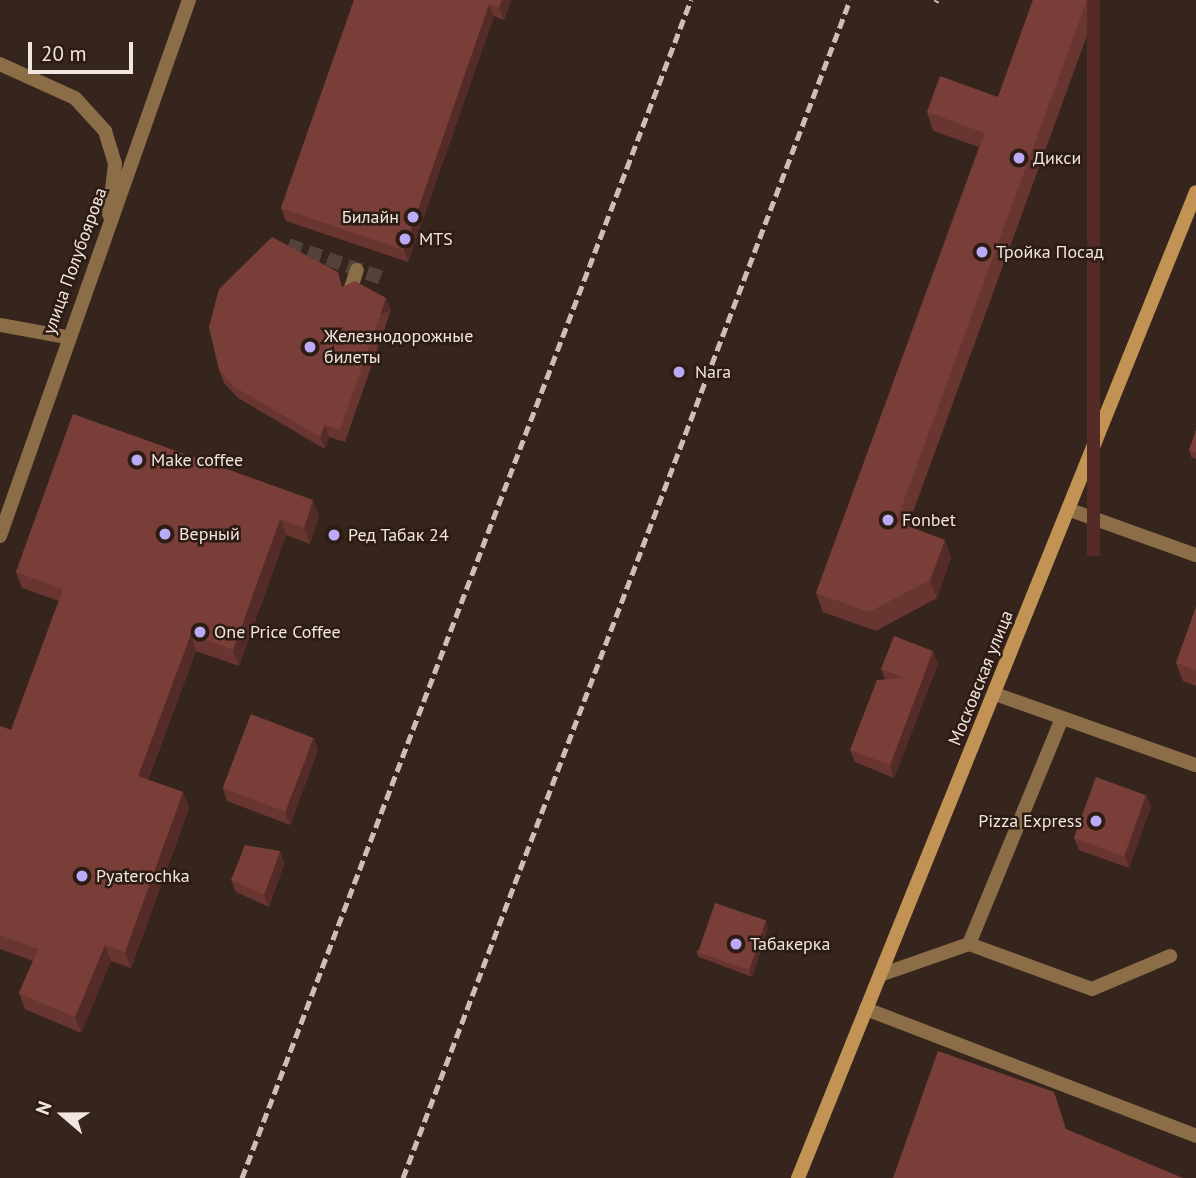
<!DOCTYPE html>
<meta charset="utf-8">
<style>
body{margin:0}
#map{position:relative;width:1196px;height:1178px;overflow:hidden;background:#36251d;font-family:"PT Sans",sans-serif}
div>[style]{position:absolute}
.street-tunnel>*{height:14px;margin-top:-7px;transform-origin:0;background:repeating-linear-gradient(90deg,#52423a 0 14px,transparent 0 21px)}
.lane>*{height:14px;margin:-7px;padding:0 7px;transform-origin:7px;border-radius:7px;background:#8b6d48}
.street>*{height:14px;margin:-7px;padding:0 7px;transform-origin:7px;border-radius:7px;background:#8b6d48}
.secondary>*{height:14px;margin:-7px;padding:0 7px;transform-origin:7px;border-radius:7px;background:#c39355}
.rail>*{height:5px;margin-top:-2.5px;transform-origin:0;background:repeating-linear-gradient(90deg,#ccbfb9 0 10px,transparent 0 15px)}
.wall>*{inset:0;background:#693531}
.shaded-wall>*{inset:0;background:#552b28;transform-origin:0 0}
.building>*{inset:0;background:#7a3e39;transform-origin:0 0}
.dots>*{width:19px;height:19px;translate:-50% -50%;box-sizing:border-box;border:4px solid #2c1c13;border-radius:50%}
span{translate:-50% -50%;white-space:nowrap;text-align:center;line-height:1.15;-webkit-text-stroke:5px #2c1c13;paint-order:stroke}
.poi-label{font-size:18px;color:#f1e5e0}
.left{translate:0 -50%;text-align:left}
.right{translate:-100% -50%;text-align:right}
.street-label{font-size:18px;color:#f1e5e0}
.north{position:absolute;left:28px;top:1080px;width:70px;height:70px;-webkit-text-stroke:5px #2c1c13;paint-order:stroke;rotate:290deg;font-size:19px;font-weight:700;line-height:28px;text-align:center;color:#f1e5e0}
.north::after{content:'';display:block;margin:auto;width:24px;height:32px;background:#f1e5e0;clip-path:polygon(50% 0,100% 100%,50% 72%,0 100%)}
.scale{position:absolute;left:28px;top:42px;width:105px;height:32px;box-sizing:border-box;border:4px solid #f1e5e0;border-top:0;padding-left:9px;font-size:21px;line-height:24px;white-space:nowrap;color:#f1e5e0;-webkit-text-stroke:5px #2c1c13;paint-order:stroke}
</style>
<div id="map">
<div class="street-tunnel">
<div style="left:288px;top:245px;width:103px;rotate:19.3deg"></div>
</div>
<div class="lane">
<div style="left:0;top:64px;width:82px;rotate:24.4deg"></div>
<div style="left:75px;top:98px;width:45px;rotate:47.7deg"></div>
<div style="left:105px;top:131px;width:34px;rotate:73deg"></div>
<div style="left:115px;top:164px;width:51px;rotate:96.7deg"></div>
<div style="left:1070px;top:510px;width:134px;rotate:19.7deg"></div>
<div style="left:995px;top:694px;width:213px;rotate:19.5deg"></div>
<div style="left:969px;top:944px;width:131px;rotate:20.1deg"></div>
<div style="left:1092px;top:989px;width:85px;rotate:-22.9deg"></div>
<div style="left:880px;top:975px;width:94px;rotate:-19.2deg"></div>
<div style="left:969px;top:944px;width:244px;rotate:-67.6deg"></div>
<div style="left:866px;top:1009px;width:354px;rotate:21deg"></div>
</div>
<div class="street">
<div style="left:350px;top:291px;width:22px;rotate:-72deg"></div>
<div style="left:0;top:325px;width:68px;rotate:10.2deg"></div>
<div style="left:0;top:536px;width:568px;rotate:-70.58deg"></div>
</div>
<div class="secondary">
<div style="left:798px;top:1178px;width:1063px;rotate:-68.02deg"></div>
</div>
<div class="rail">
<div style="left:936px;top:2px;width:2px;rotate:-63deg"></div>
<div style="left:242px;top:1178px;width:1261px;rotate:-69.14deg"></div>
<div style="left:403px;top:1178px;width:1260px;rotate:-69.22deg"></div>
</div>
<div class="wall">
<div style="clip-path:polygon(354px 0,511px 0,504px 20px,494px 16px,408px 262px,286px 221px,281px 208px)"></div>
<div style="clip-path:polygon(1033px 0,1100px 0,908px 526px,945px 540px,951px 558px,937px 598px,876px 631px,823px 612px,816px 593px,979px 147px,933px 131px,927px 112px,998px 97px)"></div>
<div style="clip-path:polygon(343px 287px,391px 310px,345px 442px,329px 437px,325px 449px,238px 398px,224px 383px,219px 370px)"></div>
<div style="clip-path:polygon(73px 414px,319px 516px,310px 544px,286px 535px,239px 666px,196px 651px,148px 780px,183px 792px,189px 808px,131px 968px,111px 961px,81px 1033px,25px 1009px,19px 993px,33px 961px,0 949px,0 726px,11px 730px,59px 601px,22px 588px,16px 572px)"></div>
<div style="clip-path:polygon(1196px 430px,1196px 459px,1191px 457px,1189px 450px)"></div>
<div style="clip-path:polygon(1196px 607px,1196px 686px,1183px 681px,1176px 663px)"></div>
<div style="clip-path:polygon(938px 664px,894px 778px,855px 762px,850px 750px,885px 679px,881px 669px)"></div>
<div style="clip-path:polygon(318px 750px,290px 825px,227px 801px,223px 788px)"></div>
<div style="clip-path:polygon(1146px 795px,1151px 807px,1129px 868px,1079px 850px,1074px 838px)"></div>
<div style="clip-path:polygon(280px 851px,284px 864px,269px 907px,236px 892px,231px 880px)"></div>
<div style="clip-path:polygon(768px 928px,752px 977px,699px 957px,696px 951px)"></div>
</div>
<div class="shaded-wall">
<div style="clip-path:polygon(502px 0,511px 0,504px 20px,499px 7px)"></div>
<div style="left:1087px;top:0;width:13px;height:556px"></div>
<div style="clip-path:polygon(489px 4px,494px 16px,408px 262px,404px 250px)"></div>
<div style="left:386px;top:298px;width:13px;height:140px;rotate:67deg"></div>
<div style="clip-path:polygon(325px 425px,329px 437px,325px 449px,320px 437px)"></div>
<div style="clip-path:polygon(313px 500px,319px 516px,310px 544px,304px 528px)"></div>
<div style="clip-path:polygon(280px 519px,286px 535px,239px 666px,233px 650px)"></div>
<div style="clip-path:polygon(945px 540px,951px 558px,937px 598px,930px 580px)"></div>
<div style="clip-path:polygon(191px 634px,196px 651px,143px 792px,138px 776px)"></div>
<div style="clip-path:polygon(933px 651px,938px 664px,894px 778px,890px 765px)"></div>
<div style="clip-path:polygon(314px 738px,318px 750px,290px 825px,285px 812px)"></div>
<div style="clip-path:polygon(183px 792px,189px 808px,131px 968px,125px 952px)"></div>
<div style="clip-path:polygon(1146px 795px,1151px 807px,1129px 868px,1125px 856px)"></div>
<div style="clip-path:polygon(280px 851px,284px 864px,269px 907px,264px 895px)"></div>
<div style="clip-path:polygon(766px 921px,768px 928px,752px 977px,749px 971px)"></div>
<div style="clip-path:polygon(105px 945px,111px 961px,81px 1033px,75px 1017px)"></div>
</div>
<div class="building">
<div style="clip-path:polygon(354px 0,502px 0,499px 7px,489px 4px,404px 250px,281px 208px)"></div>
<div style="clip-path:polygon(1033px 0,1087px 0,896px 522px,945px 540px,930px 580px,869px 612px,816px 593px,985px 133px,927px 112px,940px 76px,998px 97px)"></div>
<div style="clip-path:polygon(272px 237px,338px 272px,342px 287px,355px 281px,386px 298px,340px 430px,325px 425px,320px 437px,233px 386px,219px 370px,209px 327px,219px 289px)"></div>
<div style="clip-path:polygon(73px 414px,313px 500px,304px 528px,280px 519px,233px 650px,191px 634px,138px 776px,183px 792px,125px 952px,105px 945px,75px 1017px,19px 993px,38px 949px,0 935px,0 726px,11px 730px,63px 589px,16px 572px)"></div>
<div style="clip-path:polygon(1196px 430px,1196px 453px,1189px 450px)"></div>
<div style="clip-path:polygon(1196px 607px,1196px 670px,1176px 663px)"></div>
<div style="clip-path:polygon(894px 636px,933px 651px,890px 765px,850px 750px,877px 680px,906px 678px,881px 669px)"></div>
<div style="left:251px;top:714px;width:67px;height:79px;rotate:21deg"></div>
<div style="left:1096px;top:777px;width:53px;height:65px;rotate:20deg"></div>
<div style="clip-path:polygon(245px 845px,280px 851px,264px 895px,231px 880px)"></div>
<div style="left:715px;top:903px;width:54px;height:52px;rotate:19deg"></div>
<div style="clip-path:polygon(938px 1051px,1054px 1092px,1066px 1129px,1183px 1178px,893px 1178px)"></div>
</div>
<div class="dots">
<div style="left:1019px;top:158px;background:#bbaaf6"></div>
<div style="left:413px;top:217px;background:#bbaaf6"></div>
<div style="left:405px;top:239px;background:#bbaaf6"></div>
<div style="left:982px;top:252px;background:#bbaaf6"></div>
<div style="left:310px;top:347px;background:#bbaaf6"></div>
<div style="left:679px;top:372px;background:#bbaaf6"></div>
<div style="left:137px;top:460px;background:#bbaaf6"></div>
<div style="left:888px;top:520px;background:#bbaaf6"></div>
<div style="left:165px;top:534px;background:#bbaaf6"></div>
<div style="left:334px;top:535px;background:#bbaaf6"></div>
<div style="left:200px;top:632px;background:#bbaaf6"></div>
<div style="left:1096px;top:821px;background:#bbaaf6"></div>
<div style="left:82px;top:876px;background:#bbaaf6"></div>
<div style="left:736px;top:944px;background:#bbaaf6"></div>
</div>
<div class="poi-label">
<span class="left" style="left:1033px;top:158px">Дикси</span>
<span class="right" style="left:399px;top:217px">Билайн</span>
<span class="left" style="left:419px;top:239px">MTS</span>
<span class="left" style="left:996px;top:252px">Тройка Посад</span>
<span class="left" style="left:324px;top:347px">Железнодорожные<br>билеты</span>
<span class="left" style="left:695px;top:372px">Nara</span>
<span class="left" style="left:151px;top:460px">Make coffee</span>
<span class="left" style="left:902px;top:520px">Fonbet</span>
<span class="left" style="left:179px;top:534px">Верный</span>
<span class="left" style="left:348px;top:535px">Ред Табак 24</span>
<span class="left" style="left:214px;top:632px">One Price Coffee</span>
<span class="right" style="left:1082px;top:821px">Pizza Express</span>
<span class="left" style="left:96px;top:876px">Pyaterochka</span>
<span class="left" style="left:750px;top:944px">Табакерка</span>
</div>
<div class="street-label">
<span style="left:75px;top:261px;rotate:-70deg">улица Полубоярова</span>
<span style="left:981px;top:678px;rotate:-68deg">Московская улица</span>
</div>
<div class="north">N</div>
<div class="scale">20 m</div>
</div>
